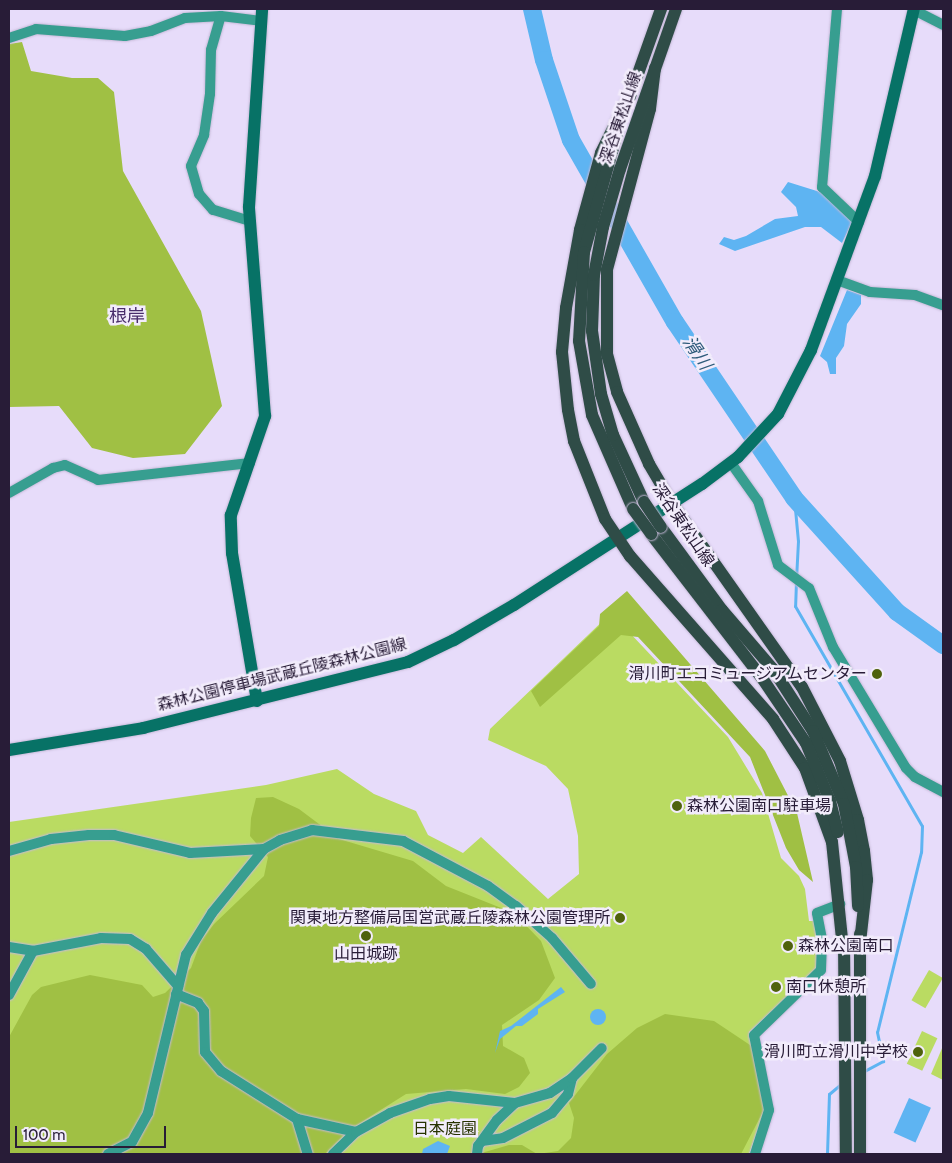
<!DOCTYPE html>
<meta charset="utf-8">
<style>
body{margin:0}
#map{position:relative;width:952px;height:1163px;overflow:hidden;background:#e7dcfa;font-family:Cabin,"Noto Sans JP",sans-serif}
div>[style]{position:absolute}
.green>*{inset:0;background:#badb62;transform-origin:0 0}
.forest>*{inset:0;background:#a0c044}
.water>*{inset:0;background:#5eb4f2;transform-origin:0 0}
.round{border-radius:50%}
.stream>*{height:3px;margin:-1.5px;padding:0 1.5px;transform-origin:1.5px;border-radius:1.5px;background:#5eb4f2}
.river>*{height:18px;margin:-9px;padding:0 9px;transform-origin:9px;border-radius:9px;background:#5eb4f2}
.roads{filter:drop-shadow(0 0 1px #c5b9d7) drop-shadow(0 0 1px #c5b9d7)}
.street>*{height:10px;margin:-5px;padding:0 5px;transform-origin:5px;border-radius:5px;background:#379e90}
.secondary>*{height:12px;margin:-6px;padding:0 6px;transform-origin:6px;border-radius:6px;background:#077266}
.primary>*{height:12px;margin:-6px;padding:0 6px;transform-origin:6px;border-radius:6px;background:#2f4c47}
.bridges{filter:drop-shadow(0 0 1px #c5b9d7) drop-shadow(0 0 1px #c5b9d7)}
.primary-bridge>*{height:12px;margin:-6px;padding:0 6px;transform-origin:6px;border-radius:6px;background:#2f4c47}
.dots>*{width:14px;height:14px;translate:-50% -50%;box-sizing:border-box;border:2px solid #f2ecfb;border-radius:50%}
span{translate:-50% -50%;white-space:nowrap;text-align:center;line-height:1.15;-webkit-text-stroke:5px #f2ecfb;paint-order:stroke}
.street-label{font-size:16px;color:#281c37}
.poi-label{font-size:16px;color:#281c37}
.right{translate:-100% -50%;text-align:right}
.left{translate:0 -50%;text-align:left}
.park-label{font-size:16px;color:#273300}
.neighbourhood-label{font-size:18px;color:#492d6b}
.water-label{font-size:18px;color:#2e5b7b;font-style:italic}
.frame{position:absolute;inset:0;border:10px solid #281c37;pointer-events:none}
.scale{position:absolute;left:15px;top:1126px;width:151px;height:22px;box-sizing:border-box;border:2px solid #281c37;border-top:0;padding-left:6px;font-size:15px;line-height:18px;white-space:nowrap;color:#281c37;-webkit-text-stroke:4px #f2ecfb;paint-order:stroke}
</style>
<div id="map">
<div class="green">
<div style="clip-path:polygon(611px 613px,728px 737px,762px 793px,781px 858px,799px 876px,805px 889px,809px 921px,815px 921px,818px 965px,814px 972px,749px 1032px,766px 1106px,749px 1154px,9px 1154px,9px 822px,266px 785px,337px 769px,374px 794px,416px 811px,428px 835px,463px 853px,481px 837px,548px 899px,579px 874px,578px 836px,568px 789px,546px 766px,488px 740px,490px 729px)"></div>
<div style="left:929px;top:970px;width:16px;height:35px;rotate:30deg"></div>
<div style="left:922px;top:1031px;width:17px;height:36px;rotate:25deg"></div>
<div style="clip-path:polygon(943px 1046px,943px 1080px,931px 1074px)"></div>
</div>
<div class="forest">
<div style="clip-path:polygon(22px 42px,31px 71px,72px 78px,98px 78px,114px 92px,123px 171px,201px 311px,222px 406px,185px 454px,133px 458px,92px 448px,59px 406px,9px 407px,9px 44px)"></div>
<div style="clip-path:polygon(627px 591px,765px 751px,797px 813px,813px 882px,799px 870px,786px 848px,750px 757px,638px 637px,621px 635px,540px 707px,531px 691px,599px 626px,600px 614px)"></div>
<div style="clip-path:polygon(273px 797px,299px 809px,339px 839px,413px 861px,446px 886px,514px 913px,541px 941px,555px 978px,539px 1000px,502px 1025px,503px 1046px,524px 1058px,530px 1073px,519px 1087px,505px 1094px,466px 1089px,406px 1094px,349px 1130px,325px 1154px,9px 1154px,9px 1037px,32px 995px,41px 987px,90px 975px,142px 985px,153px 997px,165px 993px,191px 968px,201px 941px,214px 924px,264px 876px,268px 857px,250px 836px,251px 818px,256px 798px)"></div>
<div style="clip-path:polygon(665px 1014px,714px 1021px,753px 1047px,766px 1106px,741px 1154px,538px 1154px,558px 1151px,571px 1138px,574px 1118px,569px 1103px,607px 1054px,637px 1028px)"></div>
<div style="clip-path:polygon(509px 1145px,522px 1145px,537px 1154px,478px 1154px)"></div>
</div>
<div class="water">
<div style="clip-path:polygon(788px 182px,820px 192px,852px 222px,842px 243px,821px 227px,805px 227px,735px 251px,719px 244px,724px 237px,734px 240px,746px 236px,775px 219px,798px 216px,796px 207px,781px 192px)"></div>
<div style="clip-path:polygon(847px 290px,861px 295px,861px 304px,847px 324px,844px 346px,836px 358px,836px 374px,830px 374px,827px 362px,820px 356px)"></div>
<div style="clip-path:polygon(561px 987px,565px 992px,538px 1009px,538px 1014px,522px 1026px,516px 1026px,500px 1039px,495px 1053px,500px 1031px,511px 1026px)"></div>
<div class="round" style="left:590px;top:1009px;width:16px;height:16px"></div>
<div style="left:909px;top:1098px;width:24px;height:38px;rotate:24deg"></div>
<div style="clip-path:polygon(438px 1141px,450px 1146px,447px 1154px,422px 1154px,423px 1149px)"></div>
</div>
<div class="stream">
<div style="left:794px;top:498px;width:43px;rotate:84.7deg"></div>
<div style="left:798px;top:541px;width:33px;rotate:93deg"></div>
<div style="left:796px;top:581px;width:25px;rotate:92deg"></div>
<div style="left:795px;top:606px;width:254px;rotate:60deg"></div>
<div style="left:922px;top:826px;width:26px;rotate:92deg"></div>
<div style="left:921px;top:852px;width:185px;rotate:103.7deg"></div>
<div style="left:877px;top:1032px;width:30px;rotate:78deg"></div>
<div style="left:883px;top:1061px;width:21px;rotate:152deg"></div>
<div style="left:827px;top:1154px;width:60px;rotate:-88.1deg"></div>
<div style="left:829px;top:1094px;width:16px;rotate:-40deg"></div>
</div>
<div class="river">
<div style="left:532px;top:9px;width:52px;rotate:76.8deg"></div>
<div style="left:544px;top:60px;width:84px;rotate:71.4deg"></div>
<div style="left:571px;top:140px;width:210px;rotate:60.3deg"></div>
<div style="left:675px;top:322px;width:212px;rotate:55.9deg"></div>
<div style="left:794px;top:498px;width:154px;rotate:47.9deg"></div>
<div style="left:897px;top:612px;width:57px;rotate:35.7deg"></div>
</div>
<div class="roads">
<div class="street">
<div style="left:837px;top:9px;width:179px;rotate:94.8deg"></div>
<div style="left:822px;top:187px;width:51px;rotate:43.4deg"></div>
<div style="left:914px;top:10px;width:33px;rotate:27deg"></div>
<div style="left:9px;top:38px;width:28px;rotate:-18deg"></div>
<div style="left:36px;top:29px;width:89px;rotate:4.5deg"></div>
<div style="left:125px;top:36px;width:26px;rotate:-11deg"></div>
<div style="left:151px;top:31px;width:36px;rotate:-21deg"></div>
<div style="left:185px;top:18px;width:36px;rotate:-3deg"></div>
<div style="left:250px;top:221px;width:39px;rotate:-163deg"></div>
<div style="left:213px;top:210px;width:21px;rotate:-131deg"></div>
<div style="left:199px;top:194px;width:29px;rotate:-106deg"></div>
<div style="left:191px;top:166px;width:34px;rotate:-67deg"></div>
<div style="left:204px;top:135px;width:41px;rotate:-81.7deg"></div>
<div style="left:210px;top:94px;width:44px;rotate:-88.7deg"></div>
<div style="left:211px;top:50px;width:35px;rotate:-74deg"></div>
<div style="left:221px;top:16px;width:38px;rotate:7deg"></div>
<div style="left:837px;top:280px;width:35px;rotate:20deg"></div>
<div style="left:870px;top:292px;width:45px;rotate:3.8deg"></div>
<div style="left:915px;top:295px;width:30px;rotate:20deg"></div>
<div style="left:731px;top:463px;width:47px;rotate:54.6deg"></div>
<div style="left:758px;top:501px;width:67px;rotate:72.6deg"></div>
<div style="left:778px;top:565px;width:39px;rotate:37deg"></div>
<div style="left:809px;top:588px;width:64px;rotate:67.9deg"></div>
<div style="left:833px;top:647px;width:141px;rotate:58.9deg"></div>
<div style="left:906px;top:768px;width:13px;rotate:45deg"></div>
<div style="left:915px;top:777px;width:32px;rotate:28deg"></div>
<div style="left:9px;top:493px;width:51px;rotate:-29.6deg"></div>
<div style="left:53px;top:468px;width:12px;rotate:-14deg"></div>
<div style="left:65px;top:465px;width:36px;rotate:24deg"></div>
<div style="left:98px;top:480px;width:153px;rotate:-6.4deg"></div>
<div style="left:9px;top:851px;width:44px;rotate:-15.9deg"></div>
<div style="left:51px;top:839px;width:38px;rotate:-6deg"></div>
<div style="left:89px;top:835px;width:25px"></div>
<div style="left:114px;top:835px;width:78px;rotate:13.3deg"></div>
<div style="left:190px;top:853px;width:74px;rotate:-3.1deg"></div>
<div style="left:9px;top:947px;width:24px;rotate:9deg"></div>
<div style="left:176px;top:994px;width:24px;rotate:22deg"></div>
<div style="left:198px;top:1003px;width:10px;rotate:53deg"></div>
<div style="left:204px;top:1011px;width:41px;rotate:88.6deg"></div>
<div style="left:205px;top:1052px;width:25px;rotate:50deg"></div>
<div style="left:221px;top:1071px;width:90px;rotate:32.3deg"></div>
<div style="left:297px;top:1119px;width:60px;rotate:12.4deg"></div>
<div style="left:9px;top:995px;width:50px;rotate:-61.4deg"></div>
<div style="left:33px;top:951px;width:69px;rotate:-10.8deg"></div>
<div style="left:101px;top:938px;width:29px;rotate:2deg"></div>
<div style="left:130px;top:939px;width:19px;rotate:32deg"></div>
<div style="left:146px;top:949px;width:49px;rotate:49.1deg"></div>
<div style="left:297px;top:1119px;width:37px;rotate:73deg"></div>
<div style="left:482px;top:1141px;width:21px;rotate:-8deg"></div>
<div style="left:503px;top:1138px;width:55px;rotate:-27deg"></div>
<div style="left:552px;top:1113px;width:25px;rotate:-50deg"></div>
<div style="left:568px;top:1094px;width:16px;rotate:-76deg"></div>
<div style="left:108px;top:1154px;width:27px;rotate:-27deg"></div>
<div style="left:132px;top:1142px;width:33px;rotate:-61deg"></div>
<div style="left:148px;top:1113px;width:163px;rotate:-76.5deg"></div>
<div style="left:186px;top:955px;width:49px;rotate:-58.2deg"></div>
<div style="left:212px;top:913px;width:82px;rotate:-50.9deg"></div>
<div style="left:264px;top:849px;width:18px;rotate:-29deg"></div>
<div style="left:280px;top:840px;width:34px;rotate:-17deg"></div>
<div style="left:312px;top:830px;width:92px;rotate:6.9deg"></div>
<div style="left:403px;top:841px;width:96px;rotate:27.9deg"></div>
<div style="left:488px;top:886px;width:34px;rotate:36deg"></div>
<div style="left:516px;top:906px;width:48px;rotate:41.6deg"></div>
<div style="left:552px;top:938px;width:60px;rotate:49.7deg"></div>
<div style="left:333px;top:1154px;width:32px;rotate:-44deg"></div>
<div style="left:356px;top:1132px;width:39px;rotate:-29deg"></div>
<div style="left:390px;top:1113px;width:42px;rotate:-19.3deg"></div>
<div style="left:430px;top:1099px;width:19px;rotate:-9deg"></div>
<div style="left:449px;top:1096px;width:66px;rotate:6.1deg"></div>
<div style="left:477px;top:1154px;width:8px;rotate:-83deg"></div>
<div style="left:478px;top:1146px;width:32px;rotate:-54deg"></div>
<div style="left:497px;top:1120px;width:25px;rotate:-43deg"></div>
<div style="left:515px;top:1103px;width:36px;rotate:-16deg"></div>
<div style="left:550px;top:1093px;width:27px;rotate:-34deg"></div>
<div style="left:572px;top:1078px;width:42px;rotate:-45deg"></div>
<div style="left:755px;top:1154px;width:46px;rotate:-72.3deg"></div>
<div style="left:769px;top:1110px;width:76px;rotate:-101.3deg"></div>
<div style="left:754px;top:1035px;width:93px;rotate:-44.1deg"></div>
<div style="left:821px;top:970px;width:31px;rotate:-88deg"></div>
<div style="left:822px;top:939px;width:26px;rotate:-101deg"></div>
<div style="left:817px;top:913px;width:25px;rotate:-21deg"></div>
</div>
<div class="secondary">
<div style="left:257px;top:701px;width:150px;rotate:-99.6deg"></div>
<div style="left:232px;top:553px;width:38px;rotate:-92deg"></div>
<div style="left:231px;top:515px;width:105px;rotate:-71deg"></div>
<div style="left:265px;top:416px;width:210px;rotate:-94.4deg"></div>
<div style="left:249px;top:207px;width:198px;rotate:-86.2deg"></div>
<div style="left:9px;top:750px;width:136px;rotate:-9.3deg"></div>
<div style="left:143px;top:728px;width:273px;rotate:-14deg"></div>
<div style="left:408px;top:662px;width:51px;rotate:-25.6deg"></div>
<div style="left:454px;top:640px;width:69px;rotate:-30.3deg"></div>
<div style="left:514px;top:605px;width:224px;rotate:-32.8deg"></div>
<div style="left:702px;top:484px;width:45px;rotate:-36.9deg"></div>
<div style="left:738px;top:457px;width:59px;rotate:-47.1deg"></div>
<div style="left:778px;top:414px;width:72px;rotate:-62.7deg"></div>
<div style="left:811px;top:350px;width:185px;rotate:-69.8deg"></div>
<div style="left:875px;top:176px;width:171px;rotate:-76.9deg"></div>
</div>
<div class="primary">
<div style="left:655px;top:68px;width:41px;rotate:97deg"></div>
<div style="left:650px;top:109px;width:167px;rotate:105deg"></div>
<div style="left:607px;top:270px;width:84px;rotate:90deg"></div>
<div style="left:607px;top:354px;width:39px;rotate:75deg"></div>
<div style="left:617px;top:392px;width:79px;rotate:66deg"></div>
<div style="left:649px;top:464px;width:45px;rotate:59.5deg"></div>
<div style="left:672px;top:503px;width:225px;rotate:54.8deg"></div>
<div style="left:802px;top:687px;width:83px;rotate:62.8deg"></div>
<div style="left:840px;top:761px;width:62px;rotate:73deg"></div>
<div style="left:858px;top:820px;width:32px;rotate:79deg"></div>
<div style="left:864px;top:851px;width:29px;rotate:84deg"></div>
<div style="left:867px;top:880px;width:62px;rotate:96.4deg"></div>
<div style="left:631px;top:92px;width:68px;rotate:116.2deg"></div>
<div style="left:601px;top:153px;width:80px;rotate:105.3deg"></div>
<div style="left:580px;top:230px;width:79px;rotate:100.2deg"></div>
<div style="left:566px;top:308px;width:44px;rotate:95.2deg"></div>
<div style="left:562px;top:352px;width:58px;rotate:84.1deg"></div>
<div style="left:568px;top:410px;width:32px;rotate:79deg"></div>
<div style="left:574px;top:441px;width:84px;rotate:68.3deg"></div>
<div style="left:605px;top:519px;width:45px;rotate:56deg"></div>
<div style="left:630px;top:556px;width:217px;rotate:48.7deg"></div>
<div style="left:773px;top:719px;width:59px;rotate:56.9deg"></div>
<div style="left:805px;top:768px;width:79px;rotate:70deg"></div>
<div style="left:832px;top:842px;width:108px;rotate:84.1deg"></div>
<div style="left:629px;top:99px;width:96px;rotate:-70.4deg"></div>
<div style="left:617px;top:134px;width:123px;rotate:105.6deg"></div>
<div style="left:584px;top:252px;width:89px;rotate:93.2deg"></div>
<div style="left:579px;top:341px;width:75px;rotate:80deg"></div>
<div style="left:592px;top:415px;width:103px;rotate:66.4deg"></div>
<div style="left:644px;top:502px;width:74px;rotate:-114.8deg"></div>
<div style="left:613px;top:435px;width:43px;rotate:-106.3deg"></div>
<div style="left:601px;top:394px;width:64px;rotate:-98.1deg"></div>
<div style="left:592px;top:331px;width:56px;rotate:-88deg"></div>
<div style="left:594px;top:275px;width:49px;rotate:-79.4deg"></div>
<div style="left:603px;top:227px;width:60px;rotate:-73.7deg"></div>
<div style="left:620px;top:169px;width:170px;rotate:-70.7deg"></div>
<div style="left:661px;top:527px;width:103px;rotate:53.7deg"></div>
<div style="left:722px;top:610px;width:78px;rotate:49.2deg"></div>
<div style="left:773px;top:669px;width:74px;rotate:57.2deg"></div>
<div style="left:813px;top:731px;width:79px;rotate:67deg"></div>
<div style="left:844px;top:804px;width:64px;rotate:79.2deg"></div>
<div style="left:856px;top:867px;width:39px;rotate:87deg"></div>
<div style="left:651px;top:534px;width:182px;rotate:52.4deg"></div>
<div style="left:762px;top:678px;width:78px;rotate:55.9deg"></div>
<div style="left:806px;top:743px;width:63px;rotate:67.5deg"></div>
<div style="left:830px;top:801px;width:32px;rotate:76deg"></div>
<div style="left:860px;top:934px;width:220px;rotate:90deg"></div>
<div style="left:844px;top:941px;width:213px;rotate:89.5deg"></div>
</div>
</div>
<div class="bridges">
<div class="primary-bridge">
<div style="left:644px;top:502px;width:30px;rotate:56deg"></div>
<div style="left:633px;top:509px;width:31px;rotate:54deg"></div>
</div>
</div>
<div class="dots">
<div style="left:877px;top:674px;background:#4f620c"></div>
<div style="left:677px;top:806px;background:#4f620c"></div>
<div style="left:620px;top:918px;background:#4f620c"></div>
<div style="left:366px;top:936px;background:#4f620c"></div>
<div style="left:788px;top:946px;background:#4f620c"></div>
<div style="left:776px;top:987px;background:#4f620c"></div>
<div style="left:918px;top:1052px;background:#4f620c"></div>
</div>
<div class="street-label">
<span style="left:621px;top:118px;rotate:-71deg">深谷東松山線</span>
<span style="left:683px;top:525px;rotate:56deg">深谷東松山線</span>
<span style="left:282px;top:675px;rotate:-14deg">森林公園停車場武蔵丘陵森林公園線</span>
</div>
<div class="poi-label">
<span class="right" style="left:867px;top:674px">滑川町エコミュージアムセンター</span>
<span class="left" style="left:687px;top:806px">森林公園南口駐車場</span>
<span class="right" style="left:610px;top:918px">関東地方整備局国営武蔵丘陵森林公園管理所</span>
<span class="left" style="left:798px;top:946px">森林公園南口</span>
<span style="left:366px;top:954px">山田城跡</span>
<span class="left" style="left:786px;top:987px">南口休憩所</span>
<span class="right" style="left:908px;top:1052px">滑川町立滑川中学校</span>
</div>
<div class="park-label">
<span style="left:445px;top:1129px">日本庭園</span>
</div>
<div class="neighbourhood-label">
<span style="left:127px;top:316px">根岸</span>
</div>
<div class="water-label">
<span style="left:697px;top:353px;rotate:56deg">滑川</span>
</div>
<div class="frame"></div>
<div class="scale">100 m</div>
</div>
